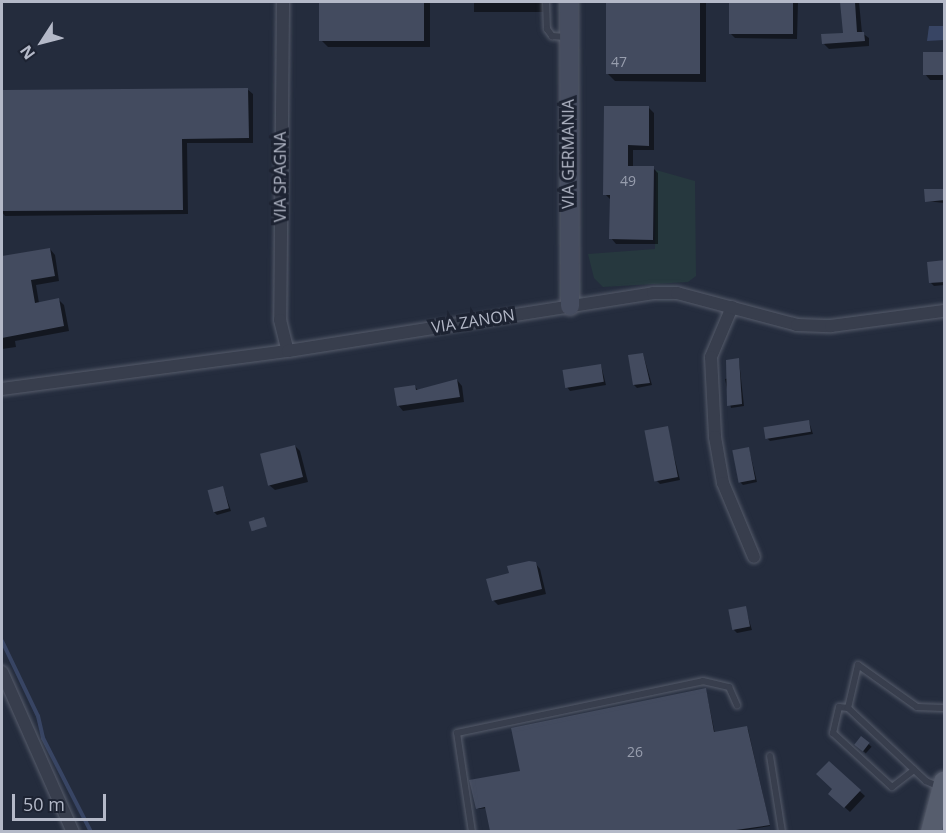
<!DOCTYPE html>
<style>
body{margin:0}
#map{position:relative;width:946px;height:833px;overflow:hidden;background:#242c3d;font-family:"Open Sans",sans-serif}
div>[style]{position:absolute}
.green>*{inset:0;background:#26383e}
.water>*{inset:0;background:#384564}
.shadow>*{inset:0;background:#0007;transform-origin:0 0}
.stream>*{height:4px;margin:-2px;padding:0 2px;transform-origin:2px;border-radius:2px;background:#384564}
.building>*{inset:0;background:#434b5f;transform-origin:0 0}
.roads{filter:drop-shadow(0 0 2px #565c6b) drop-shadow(0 0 2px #565c6b)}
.lane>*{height:6px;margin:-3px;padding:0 3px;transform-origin:3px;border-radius:3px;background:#383e4d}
.street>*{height:12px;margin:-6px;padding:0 6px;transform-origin:6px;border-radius:6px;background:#383e4d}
.secondary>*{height:18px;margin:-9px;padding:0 9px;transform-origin:9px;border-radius:9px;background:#464d60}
.primary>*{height:20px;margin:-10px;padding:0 10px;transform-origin:10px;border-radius:10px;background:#565d6d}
span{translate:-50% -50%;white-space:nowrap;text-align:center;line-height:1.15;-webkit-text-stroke:6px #1d2332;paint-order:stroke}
.number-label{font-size:14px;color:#989eae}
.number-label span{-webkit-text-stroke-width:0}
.street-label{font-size:16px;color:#b4b9c8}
.frame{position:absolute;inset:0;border:3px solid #b4b9c8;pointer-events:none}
.north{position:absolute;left:12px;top:12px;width:60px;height:60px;-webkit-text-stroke:4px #1d2332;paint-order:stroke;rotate:234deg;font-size:16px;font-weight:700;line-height:24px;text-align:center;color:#b4b9c8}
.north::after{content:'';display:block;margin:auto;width:21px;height:27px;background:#b4b9c8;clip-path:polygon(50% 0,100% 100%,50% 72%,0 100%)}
.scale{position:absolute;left:12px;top:794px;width:94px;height:27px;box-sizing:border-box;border:3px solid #b4b9c8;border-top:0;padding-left:8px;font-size:18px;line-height:21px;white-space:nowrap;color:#b4b9c8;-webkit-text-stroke:4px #1d2332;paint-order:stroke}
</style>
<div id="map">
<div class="green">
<div style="clip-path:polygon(656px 170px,695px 181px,696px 276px,688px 282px,603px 287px,594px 278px,588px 254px,655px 249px)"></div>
</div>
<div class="water">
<div style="clip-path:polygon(929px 26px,944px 26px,944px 40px,927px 41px)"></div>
</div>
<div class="shadow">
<div style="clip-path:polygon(321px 2px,430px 2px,430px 47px,328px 47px,321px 40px)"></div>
<div style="left:474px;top:2px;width:70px;height:10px"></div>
<div style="clip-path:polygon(608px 2px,706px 2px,706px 82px,615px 81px,608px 74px)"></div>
<div style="clip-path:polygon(730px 2px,798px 2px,797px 39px,735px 38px,730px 33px)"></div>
<div style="clip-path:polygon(842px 2px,859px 2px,862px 33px,869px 38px,869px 46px,829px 49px,824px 44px,844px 34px)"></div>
<div style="clip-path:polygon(944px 54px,944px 80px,930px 80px,925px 74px)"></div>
<div style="clip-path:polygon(247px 89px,253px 94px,253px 143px,187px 143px,188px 214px,5px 216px,2px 212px,2px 91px)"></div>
<div style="clip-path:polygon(605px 107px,649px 108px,654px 113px,654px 150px,633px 150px,633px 167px,653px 168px,658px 173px,658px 244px,616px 244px,611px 238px,611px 200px,605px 194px)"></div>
<div style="clip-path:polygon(944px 189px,944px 203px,927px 201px)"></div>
<div style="clip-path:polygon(50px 249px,55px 255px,59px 281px,36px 285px,39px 303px,59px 300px,64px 305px,69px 331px,15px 341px,16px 347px,2px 349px,2px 310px,6px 309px,2px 258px)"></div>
<div style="clip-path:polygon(944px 263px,944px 285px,934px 286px,931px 283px)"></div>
<div style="clip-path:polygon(643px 354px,652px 385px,637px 388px,634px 385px)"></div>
<div style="clip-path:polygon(739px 360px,744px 406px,731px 408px,725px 379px,730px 378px)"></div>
<div style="clip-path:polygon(601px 365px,606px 385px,570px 391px,567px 387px)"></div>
<div style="clip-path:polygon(457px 380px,462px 386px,464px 402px,403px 411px,398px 405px,415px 387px,418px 390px)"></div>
<div style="clip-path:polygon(809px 422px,813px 434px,770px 441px,767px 438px)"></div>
<div style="clip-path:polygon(667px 428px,680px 480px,660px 484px,657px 481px)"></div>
<div style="clip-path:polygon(295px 446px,300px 451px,308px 482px,275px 490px,269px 485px)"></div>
<div style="clip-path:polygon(749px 449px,757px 482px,743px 485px,739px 481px)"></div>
<div style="clip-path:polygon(223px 488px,231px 511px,217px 515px,214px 512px)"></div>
<div style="clip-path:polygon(535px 563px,540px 569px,546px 594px,498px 605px,493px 600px)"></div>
<div style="clip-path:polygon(745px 607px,752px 630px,737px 633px,734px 630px)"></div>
<div style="clip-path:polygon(706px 690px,715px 734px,748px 729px,770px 826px,734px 832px,492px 832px,487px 808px,477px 809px,522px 773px)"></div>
<div style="left:862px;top:738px;width:13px;height:9px;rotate:42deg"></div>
<div style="clip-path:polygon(829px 763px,865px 796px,850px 812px,830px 794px,834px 790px)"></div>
</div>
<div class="stream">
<div style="left:2px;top:641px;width:83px;rotate:64.4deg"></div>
<div style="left:38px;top:716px;width:23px;rotate:77deg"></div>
<div style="left:43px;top:738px;width:106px;rotate:62.9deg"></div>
</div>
<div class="building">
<div style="left:319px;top:2px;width:105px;height:39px"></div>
<div style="left:606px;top:2px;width:94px;height:72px"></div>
<div style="left:729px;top:2px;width:64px;height:32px"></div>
<div style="clip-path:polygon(840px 2px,855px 2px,857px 32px,864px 32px,865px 41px,822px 44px,821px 34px,843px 33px)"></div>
<div style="left:923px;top:52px;width:22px;height:23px"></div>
<div style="clip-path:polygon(248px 88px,249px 138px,182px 139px,183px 210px,2px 211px,2px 90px)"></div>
<div style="clip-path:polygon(604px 106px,649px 106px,649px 146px,628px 145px,628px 166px,654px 166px,653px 240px,609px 239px,610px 195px,603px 195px)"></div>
<div style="clip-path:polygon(924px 189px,945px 189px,945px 200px,925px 202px)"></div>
<div style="clip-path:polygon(50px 248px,55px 276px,31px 280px,35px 303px,59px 298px,64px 326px,2px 338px,2px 256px)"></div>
<div style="clip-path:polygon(945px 260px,945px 282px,929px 283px,927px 262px)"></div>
<div style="clip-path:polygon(643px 353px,650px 383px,633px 385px,628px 355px)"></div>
<div style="clip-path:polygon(739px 358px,742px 404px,727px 406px,726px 360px)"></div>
<div style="left:601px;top:364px;width:18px;height:39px;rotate:81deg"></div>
<div style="clip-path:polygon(457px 379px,460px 397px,397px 406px,394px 388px,415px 385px,416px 390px)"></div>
<div style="left:809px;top:420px;width:12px;height:46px;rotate:81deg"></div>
<div style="left:668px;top:426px;width:52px;height:24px;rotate:79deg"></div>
<div style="left:295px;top:445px;width:33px;height:36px;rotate:76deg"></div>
<div style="left:749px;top:447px;width:33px;height:17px;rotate:79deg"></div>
<div style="left:223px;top:486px;width:23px;height:16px;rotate:75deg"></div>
<div style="left:264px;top:517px;width:10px;height:16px;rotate:73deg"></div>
<div style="clip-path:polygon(529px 561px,536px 562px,542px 589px,492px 601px,486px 579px,509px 573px,507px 566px)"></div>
<div style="left:746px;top:606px;width:21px;height:18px;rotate:79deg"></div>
<div style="clip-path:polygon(706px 688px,714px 732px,747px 726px,770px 825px,729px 831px,490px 831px,485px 807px,476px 809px,469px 780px,520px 771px,511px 728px)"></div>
<div style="left:861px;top:736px;width:11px;height:11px;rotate:38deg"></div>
<div style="clip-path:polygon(829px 761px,861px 790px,844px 808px,828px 794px,832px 789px,816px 774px)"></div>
</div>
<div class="roads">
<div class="lane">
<div style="left:546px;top:2px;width:27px;rotate:88deg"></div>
<div style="left:547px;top:29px;width:9px;rotate:54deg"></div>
<div style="left:552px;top:36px;width:14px;rotate:4deg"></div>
<div style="left:848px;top:708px;width:9px;rotate:-174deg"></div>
<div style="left:839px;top:707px;width:27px;rotate:103deg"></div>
<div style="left:833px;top:733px;width:80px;rotate:42.5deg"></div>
<div style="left:892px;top:787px;width:28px;rotate:-38deg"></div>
<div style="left:770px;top:756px;width:77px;rotate:81deg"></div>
<div style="left:940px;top:787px;width:15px;rotate:-157deg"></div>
<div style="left:926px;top:781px;width:107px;rotate:-136.9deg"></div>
<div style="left:848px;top:708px;width:44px;rotate:-76.9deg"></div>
<div style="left:858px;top:665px;width:72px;rotate:35.4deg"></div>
<div style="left:917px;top:707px;width:27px;rotate:2deg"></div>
<div style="left:472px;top:832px;width:100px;rotate:-98.6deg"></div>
<div style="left:457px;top:733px;width:251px;rotate:-11.9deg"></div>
<div style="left:703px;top:681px;width:27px;rotate:13deg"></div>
<div style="left:729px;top:687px;width:20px;rotate:66deg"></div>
</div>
<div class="street">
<div style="left:283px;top:2px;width:318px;rotate:90.5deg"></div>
<div style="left:280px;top:320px;width:32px;rotate:76deg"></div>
<div style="left:732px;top:307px;width:54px;rotate:112.8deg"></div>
<div style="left:711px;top:357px;width:80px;rotate:87.1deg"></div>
<div style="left:715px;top:437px;width:47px;rotate:80.1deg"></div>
<div style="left:723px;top:483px;width:80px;rotate:67.3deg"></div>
<div style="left:2px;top:389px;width:289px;rotate:-7.6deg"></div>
<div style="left:288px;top:351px;width:370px;rotate:-9deg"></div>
<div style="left:653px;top:293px;width:24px"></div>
<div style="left:677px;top:293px;width:124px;rotate:14.9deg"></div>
<div style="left:797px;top:325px;width:34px;rotate:2deg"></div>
<div style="left:831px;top:326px;width:114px;rotate:-7.6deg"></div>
<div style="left:2px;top:672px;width:175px;rotate:66.1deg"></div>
</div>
<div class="secondary">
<div style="left:569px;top:2px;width:304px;rotate:89.8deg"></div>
</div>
<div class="primary">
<div style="left:931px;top:832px;width:52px;rotate:-75.4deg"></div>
</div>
</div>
<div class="number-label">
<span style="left:619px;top:62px">47</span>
<span style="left:628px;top:181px">49</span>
<span style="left:635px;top:752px">26</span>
</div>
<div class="street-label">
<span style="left:568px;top:154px;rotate:-90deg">VIA GERMANIA</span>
<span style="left:280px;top:177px;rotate:-90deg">VIA SPAGNA</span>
<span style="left:473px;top:321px;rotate:-9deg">VIA ZANON</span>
</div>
<div class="frame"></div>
<div class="north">N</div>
<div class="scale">50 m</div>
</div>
